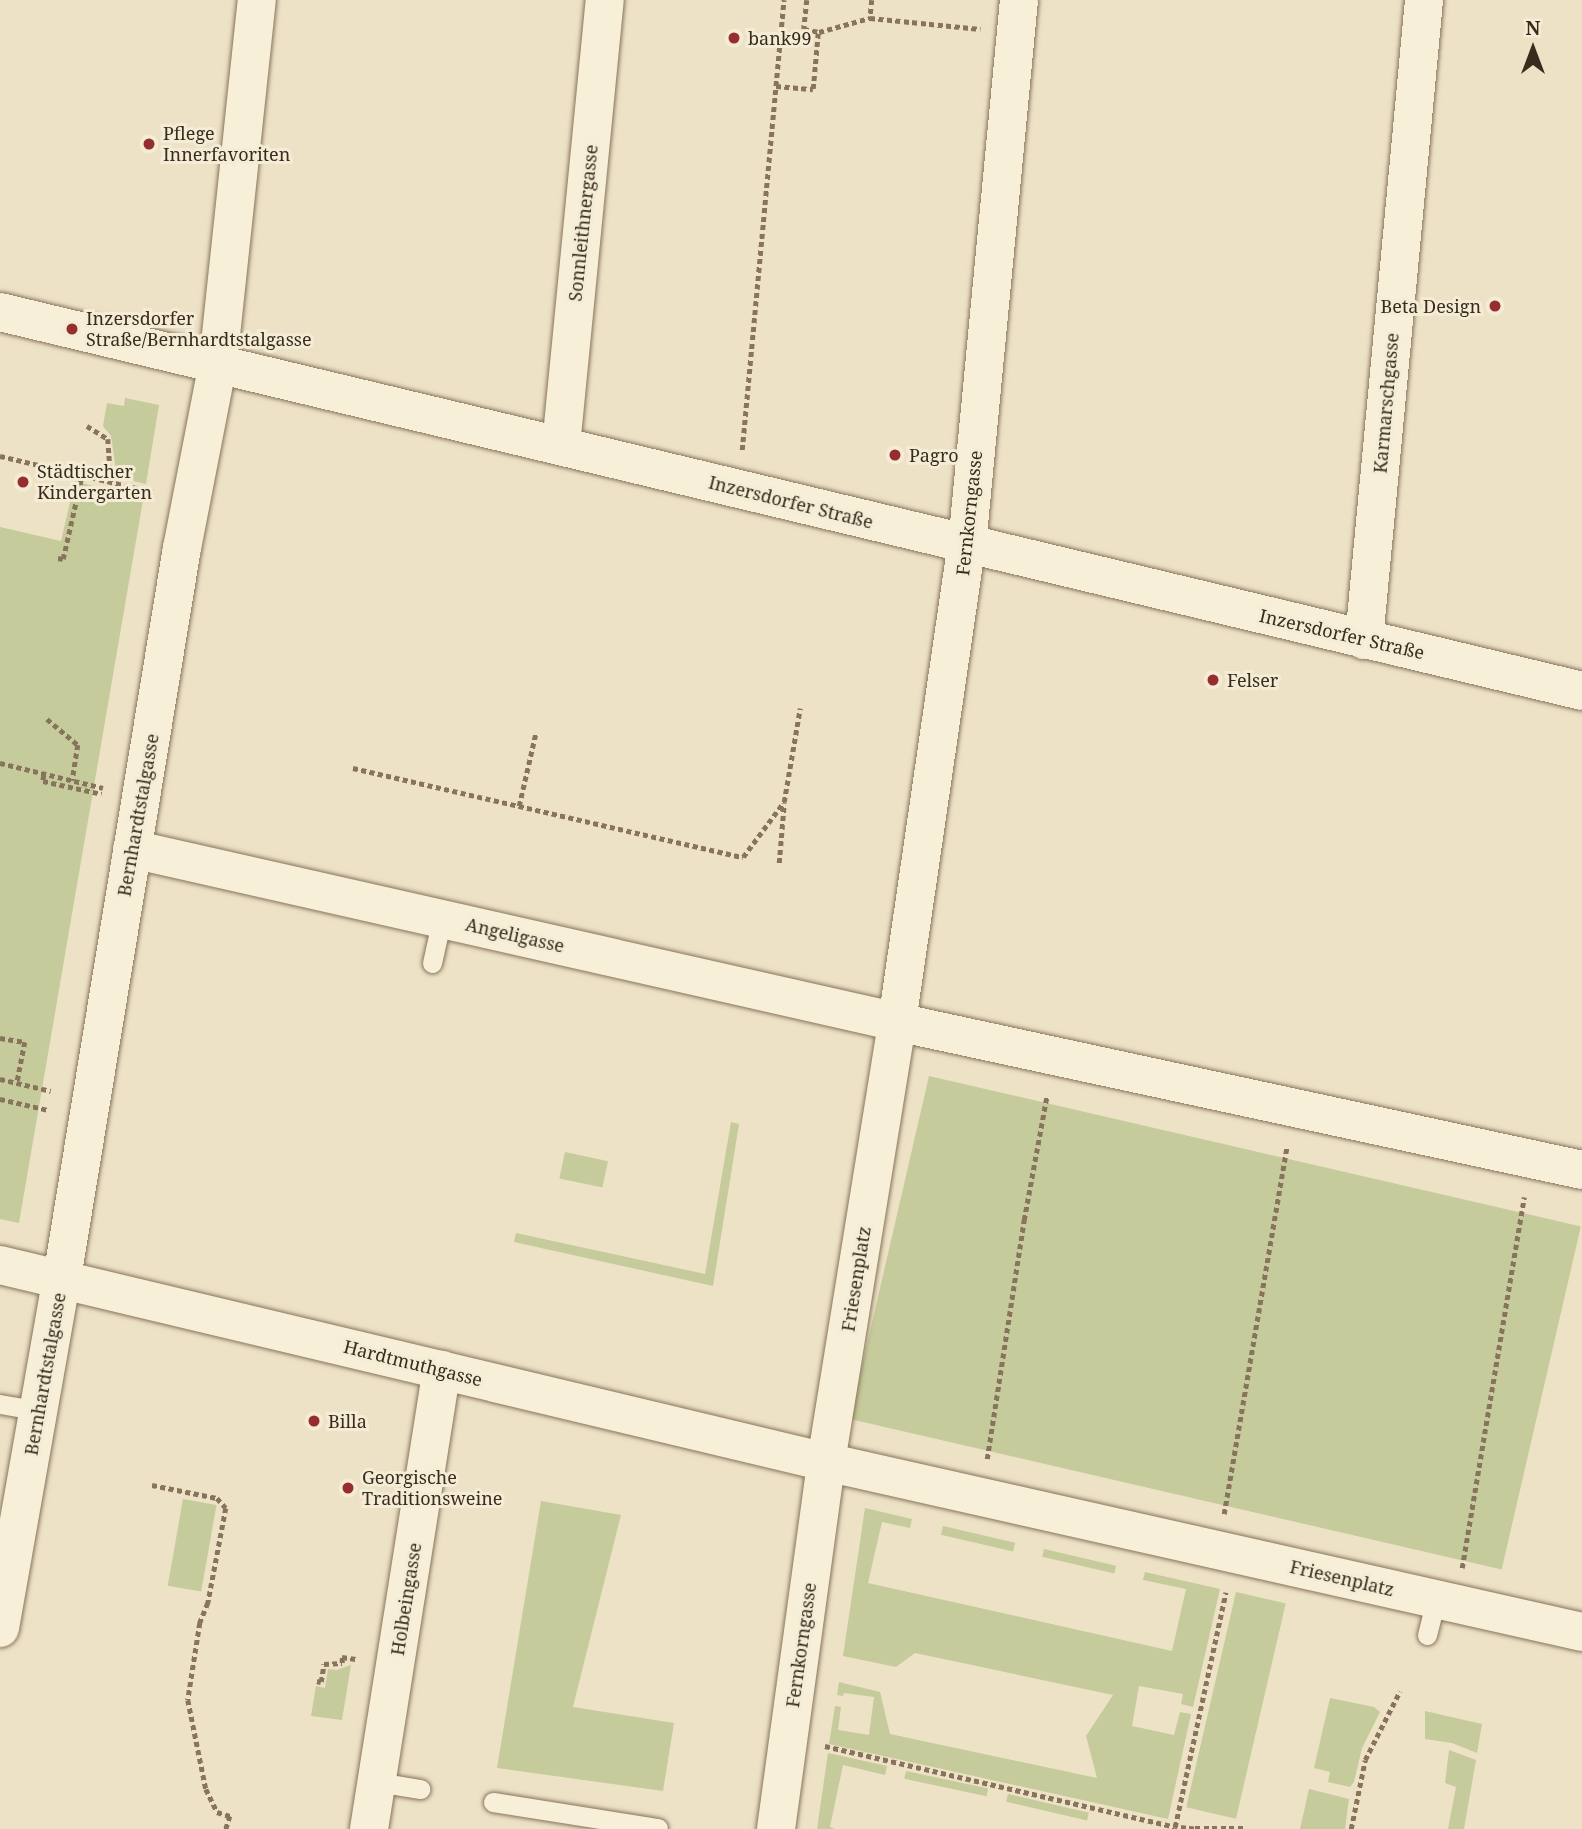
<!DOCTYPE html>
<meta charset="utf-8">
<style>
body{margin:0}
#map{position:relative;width:1582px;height:1829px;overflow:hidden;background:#ede2c6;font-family:"Noto Serif",serif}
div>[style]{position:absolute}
.green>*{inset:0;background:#c5cb9a;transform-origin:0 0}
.path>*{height:4.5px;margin-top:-2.25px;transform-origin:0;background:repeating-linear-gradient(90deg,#88745c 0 5px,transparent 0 8.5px)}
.roads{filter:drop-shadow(0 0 2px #88745c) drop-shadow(0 0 2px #88745c)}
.lane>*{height:19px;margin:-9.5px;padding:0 9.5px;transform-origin:9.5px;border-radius:9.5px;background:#f8efd9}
.street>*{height:38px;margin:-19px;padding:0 19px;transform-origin:19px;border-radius:19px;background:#f8efd9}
.dots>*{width:19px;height:19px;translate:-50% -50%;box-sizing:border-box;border:4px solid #f5ecd5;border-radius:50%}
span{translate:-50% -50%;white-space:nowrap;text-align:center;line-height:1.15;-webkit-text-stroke:6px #f5ecd5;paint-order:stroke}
.poi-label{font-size:18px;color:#392c1f}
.left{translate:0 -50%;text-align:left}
.right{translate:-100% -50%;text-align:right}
.street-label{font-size:18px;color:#392c1f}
.north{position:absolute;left:1498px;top:14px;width:70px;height:70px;-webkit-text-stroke:5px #f5ecd5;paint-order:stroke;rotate:0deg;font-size:19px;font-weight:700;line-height:28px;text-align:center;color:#392c1f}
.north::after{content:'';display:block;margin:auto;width:24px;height:32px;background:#392c1f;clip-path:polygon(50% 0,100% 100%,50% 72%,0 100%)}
</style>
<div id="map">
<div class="green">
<div style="clip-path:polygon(125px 398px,159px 405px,146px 484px,117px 477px,111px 436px,103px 426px,107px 403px,124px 406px)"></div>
<div style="clip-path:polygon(75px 481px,143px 500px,19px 1223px,0 1219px,0 527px,61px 541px)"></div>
<div style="left:929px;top:1076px;width:669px;height:352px;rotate:13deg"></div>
<div style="clip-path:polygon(731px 1122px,739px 1124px,713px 1286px,514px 1242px,516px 1233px,705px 1274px)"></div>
<div style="left:565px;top:1152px;width:44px;height:27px;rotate:12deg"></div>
<div style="left:183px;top:1499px;width:34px;height:88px;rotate:10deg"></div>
<div style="clip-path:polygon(541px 1501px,621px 1515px,573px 1707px,674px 1723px,663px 1791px,497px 1768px)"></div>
<div style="clip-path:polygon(865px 1508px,912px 1519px,910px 1528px,882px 1522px,868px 1583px,1172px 1651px,1186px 1589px,1143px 1580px,1145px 1572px,1220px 1589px,1193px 1707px,1181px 1704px,1183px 1694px,1139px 1686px,1132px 1726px,1174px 1735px,1180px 1712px,1191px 1714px,1168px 1819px,829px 1744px,835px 1706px,841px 1707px,838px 1730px,869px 1735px,874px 1697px,844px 1693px,843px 1696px,837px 1695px,839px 1682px,880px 1692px,890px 1734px,1097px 1778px,1086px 1736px,1113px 1695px,915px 1653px,896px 1667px,843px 1656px)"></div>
<div style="left:943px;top:1526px;width:74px;height:9px;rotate:13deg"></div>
<div style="left:1044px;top:1549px;width:74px;height:8px;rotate:13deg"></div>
<div style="left:1236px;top:1592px;width:51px;height:221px;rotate:13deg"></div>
<div style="clip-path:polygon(351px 1665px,342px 1720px,311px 1716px,316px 1686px,325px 1688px,328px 1669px,337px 1670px)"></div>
<div style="clip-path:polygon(1330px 1698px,1374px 1707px,1380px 1712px,1362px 1748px,1354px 1782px,1350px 1787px,1328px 1782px,1330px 1772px,1314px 1768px)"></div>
<div style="clip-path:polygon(1425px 1711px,1482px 1724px,1477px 1753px,1452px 1743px,1425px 1739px)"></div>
<div style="clip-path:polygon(1449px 1750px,1476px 1760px,1464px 1829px,1448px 1829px,1456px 1787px,1445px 1783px)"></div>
<div style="clip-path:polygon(828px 1753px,887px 1766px,885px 1775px,843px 1765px,830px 1827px,835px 1829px,817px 1829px)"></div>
<div style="left:906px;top:1771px;width:84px;height:8px;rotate:12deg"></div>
<div style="clip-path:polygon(1309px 1789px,1349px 1799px,1345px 1829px,1300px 1829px)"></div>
<div style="left:1008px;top:1794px;width:83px;height:8px;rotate:13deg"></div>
</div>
<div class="path">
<div style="left:807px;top:0;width:29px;rotate:96deg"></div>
<div style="left:804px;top:29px;width:15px;rotate:11deg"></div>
<div style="left:819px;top:32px;width:53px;rotate:-15.4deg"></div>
<div style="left:872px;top:0;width:18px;rotate:96deg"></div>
<div style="left:870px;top:18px;width:111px;rotate:5.7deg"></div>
<div style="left:776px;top:86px;width:37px;rotate:5deg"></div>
<div style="left:813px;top:89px;width:56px;rotate:-84.9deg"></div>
<div style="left:87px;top:426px;width:25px;rotate:32deg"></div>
<div style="left:108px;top:439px;width:43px;rotate:86deg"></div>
<div style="left:742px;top:450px;width:452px;rotate:-84.7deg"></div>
<div style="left:0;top:456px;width:157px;rotate:13.2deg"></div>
<div style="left:58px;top:558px;width:5px;rotate:11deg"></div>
<div style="left:63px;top:559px;width:86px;rotate:-77.3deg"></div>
<div style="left:47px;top:719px;width:40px;rotate:40deg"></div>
<div style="left:78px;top:745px;width:36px;rotate:99deg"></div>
<div style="left:0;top:763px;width:106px;rotate:13.6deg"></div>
<div style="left:353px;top:768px;width:400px;rotate:12.9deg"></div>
<div style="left:743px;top:857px;width:69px;rotate:-53.3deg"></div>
<div style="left:784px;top:802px;width:95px;rotate:-80.3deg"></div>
<div style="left:44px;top:775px;width:6px;rotate:99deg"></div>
<div style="left:43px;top:781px;width:60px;rotate:12.4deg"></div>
<div style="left:519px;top:806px;width:76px;rotate:-77.1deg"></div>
<div style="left:779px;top:863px;width:60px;rotate:-85.2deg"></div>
<div style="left:0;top:1038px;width:25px;rotate:9deg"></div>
<div style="left:25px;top:1042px;width:42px;rotate:101deg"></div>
<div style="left:0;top:1079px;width:52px;rotate:13.2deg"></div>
<div style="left:0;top:1099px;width:49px;rotate:12.9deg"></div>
<div style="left:987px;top:1459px;width:242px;rotate:-81.2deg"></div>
<div style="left:1024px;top:1220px;width:127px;rotate:-79.6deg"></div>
<div style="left:152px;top:1485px;width:66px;rotate:11.3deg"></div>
<div style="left:217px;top:1498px;width:13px;rotate:48deg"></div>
<div style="left:226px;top:1508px;width:97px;rotate:100.7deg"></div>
<div style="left:208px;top:1603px;width:22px;rotate:112deg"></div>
<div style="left:200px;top:1623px;width:78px;rotate:98.9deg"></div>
<div style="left:188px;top:1700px;width:91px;rotate:78.6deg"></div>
<div style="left:206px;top:1789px;width:25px;rotate:64deg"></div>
<div style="left:217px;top:1812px;width:14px;rotate:17deg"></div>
<div style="left:230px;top:1816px;width:14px;rotate:107deg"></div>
<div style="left:1224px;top:1514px;width:373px;rotate:-80.3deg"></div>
<div style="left:1462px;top:1568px;width:376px;rotate:-80.5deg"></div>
<div style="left:317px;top:1681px;width:4px;rotate:14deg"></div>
<div style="left:321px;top:1682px;width:18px;rotate:-81deg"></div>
<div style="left:324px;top:1664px;width:18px;rotate:-3deg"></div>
<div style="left:342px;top:1663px;width:6px;rotate:-90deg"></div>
<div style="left:342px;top:1657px;width:14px;rotate:8deg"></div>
<div style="left:825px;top:1746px;width:359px;rotate:13deg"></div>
<div style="left:1195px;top:1828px;width:48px"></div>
<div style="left:1194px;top:1829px;width:19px;rotate:-174deg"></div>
<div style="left:1175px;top:1827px;width:240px;rotate:-77.8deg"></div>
<div style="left:1351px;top:1829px;width:70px;rotate:-78.5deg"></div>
<div style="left:1365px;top:1760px;width:77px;rotate:-63.1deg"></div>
</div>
<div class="roads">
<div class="lane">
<div style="left:432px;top:963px;width:46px;rotate:-77.5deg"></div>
<div style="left:0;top:1404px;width:40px;rotate:10deg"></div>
<div style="left:1427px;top:1635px;width:37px;rotate:-76deg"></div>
<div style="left:377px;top:1782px;width:44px;rotate:9.2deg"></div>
<div style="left:493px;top:1802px;width:167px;rotate:9deg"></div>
</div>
<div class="street">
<div style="left:0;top:312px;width:1627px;rotate:13.47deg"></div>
<div style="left:561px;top:446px;width:448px;rotate:-84.4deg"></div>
<div style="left:1364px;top:640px;width:643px;rotate:-84.64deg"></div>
<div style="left:132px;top:849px;width:784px;rotate:12.74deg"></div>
<div style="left:897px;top:1022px;width:701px;rotate:12.19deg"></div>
<div style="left:0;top:1265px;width:849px;rotate:13.41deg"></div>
<div style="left:826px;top:1462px;width:775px;rotate:12.67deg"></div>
<div style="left:0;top:1628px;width:355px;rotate:-80deg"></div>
<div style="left:62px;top:1278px;width:740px;rotate:-80.67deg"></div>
<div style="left:182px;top:548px;width:188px;rotate:-79deg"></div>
<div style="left:218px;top:363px;width:365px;rotate:-83.9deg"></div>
<div style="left:369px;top:1829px;width:465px;rotate:-81deg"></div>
<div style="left:776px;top:1829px;width:370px;rotate:-82.2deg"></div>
<div style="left:826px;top:1462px;width:446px;rotate:-80.8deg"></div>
<div style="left:897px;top:1022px;width:482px;rotate:-81.7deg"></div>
<div style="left:967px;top:545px;width:547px;rotate:-84.55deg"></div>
</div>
</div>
<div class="dots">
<div style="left:734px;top:38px;background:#962e2d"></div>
<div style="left:149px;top:144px;background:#962e2d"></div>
<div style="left:1495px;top:306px;background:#962e2d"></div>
<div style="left:72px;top:329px;background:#962e2d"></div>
<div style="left:895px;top:455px;background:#962e2d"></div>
<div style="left:23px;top:482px;background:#962e2d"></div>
<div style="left:1213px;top:680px;background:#962e2d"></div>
<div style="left:314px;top:1421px;background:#962e2d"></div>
<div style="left:348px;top:1488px;background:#962e2d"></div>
</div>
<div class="poi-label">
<span class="left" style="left:748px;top:38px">bank99</span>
<span class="left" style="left:163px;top:144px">Pflege<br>Innerfavoriten</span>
<span class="right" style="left:1481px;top:306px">Beta Design</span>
<span class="left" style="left:86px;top:329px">Inzersdorfer<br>Straße/Bernhardtstalgasse</span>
<span class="left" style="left:909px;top:455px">Pagro</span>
<span class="left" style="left:37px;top:482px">Städtischer<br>Kindergarten</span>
<span class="left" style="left:1227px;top:680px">Felser</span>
<span class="left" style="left:328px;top:1421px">Billa</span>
<span class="left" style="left:362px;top:1488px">Georgische<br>Traditionsweine</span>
</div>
<div class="street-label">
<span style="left:583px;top:223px;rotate:-84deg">Sonnleithnergasse</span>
<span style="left:1386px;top:403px;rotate:-85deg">Karmarschgasse</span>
<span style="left:791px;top:502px;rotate:14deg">Inzersdorfer Straße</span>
<span style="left:969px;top:513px;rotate:-84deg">Fernkorngasse</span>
<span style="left:1342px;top:634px;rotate:13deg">Inzersdorfer Straße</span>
<span style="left:138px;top:815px;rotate:-80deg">Bernhardtstalgasse</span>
<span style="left:515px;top:935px;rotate:13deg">Angeligasse</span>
<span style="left:856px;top:1279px;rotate:-81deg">Friesenplatz</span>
<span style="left:413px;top:1363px;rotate:14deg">Hardtmuthgasse</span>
<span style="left:45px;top:1374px;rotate:-80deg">Bernhardtstalgasse</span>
<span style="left:1342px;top:1578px;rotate:13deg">Friesenplatz</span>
<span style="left:406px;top:1599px;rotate:-81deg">Holbeingasse</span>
<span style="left:801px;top:1645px;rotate:-82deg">Fernkorngasse</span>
</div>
<div class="north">N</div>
</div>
